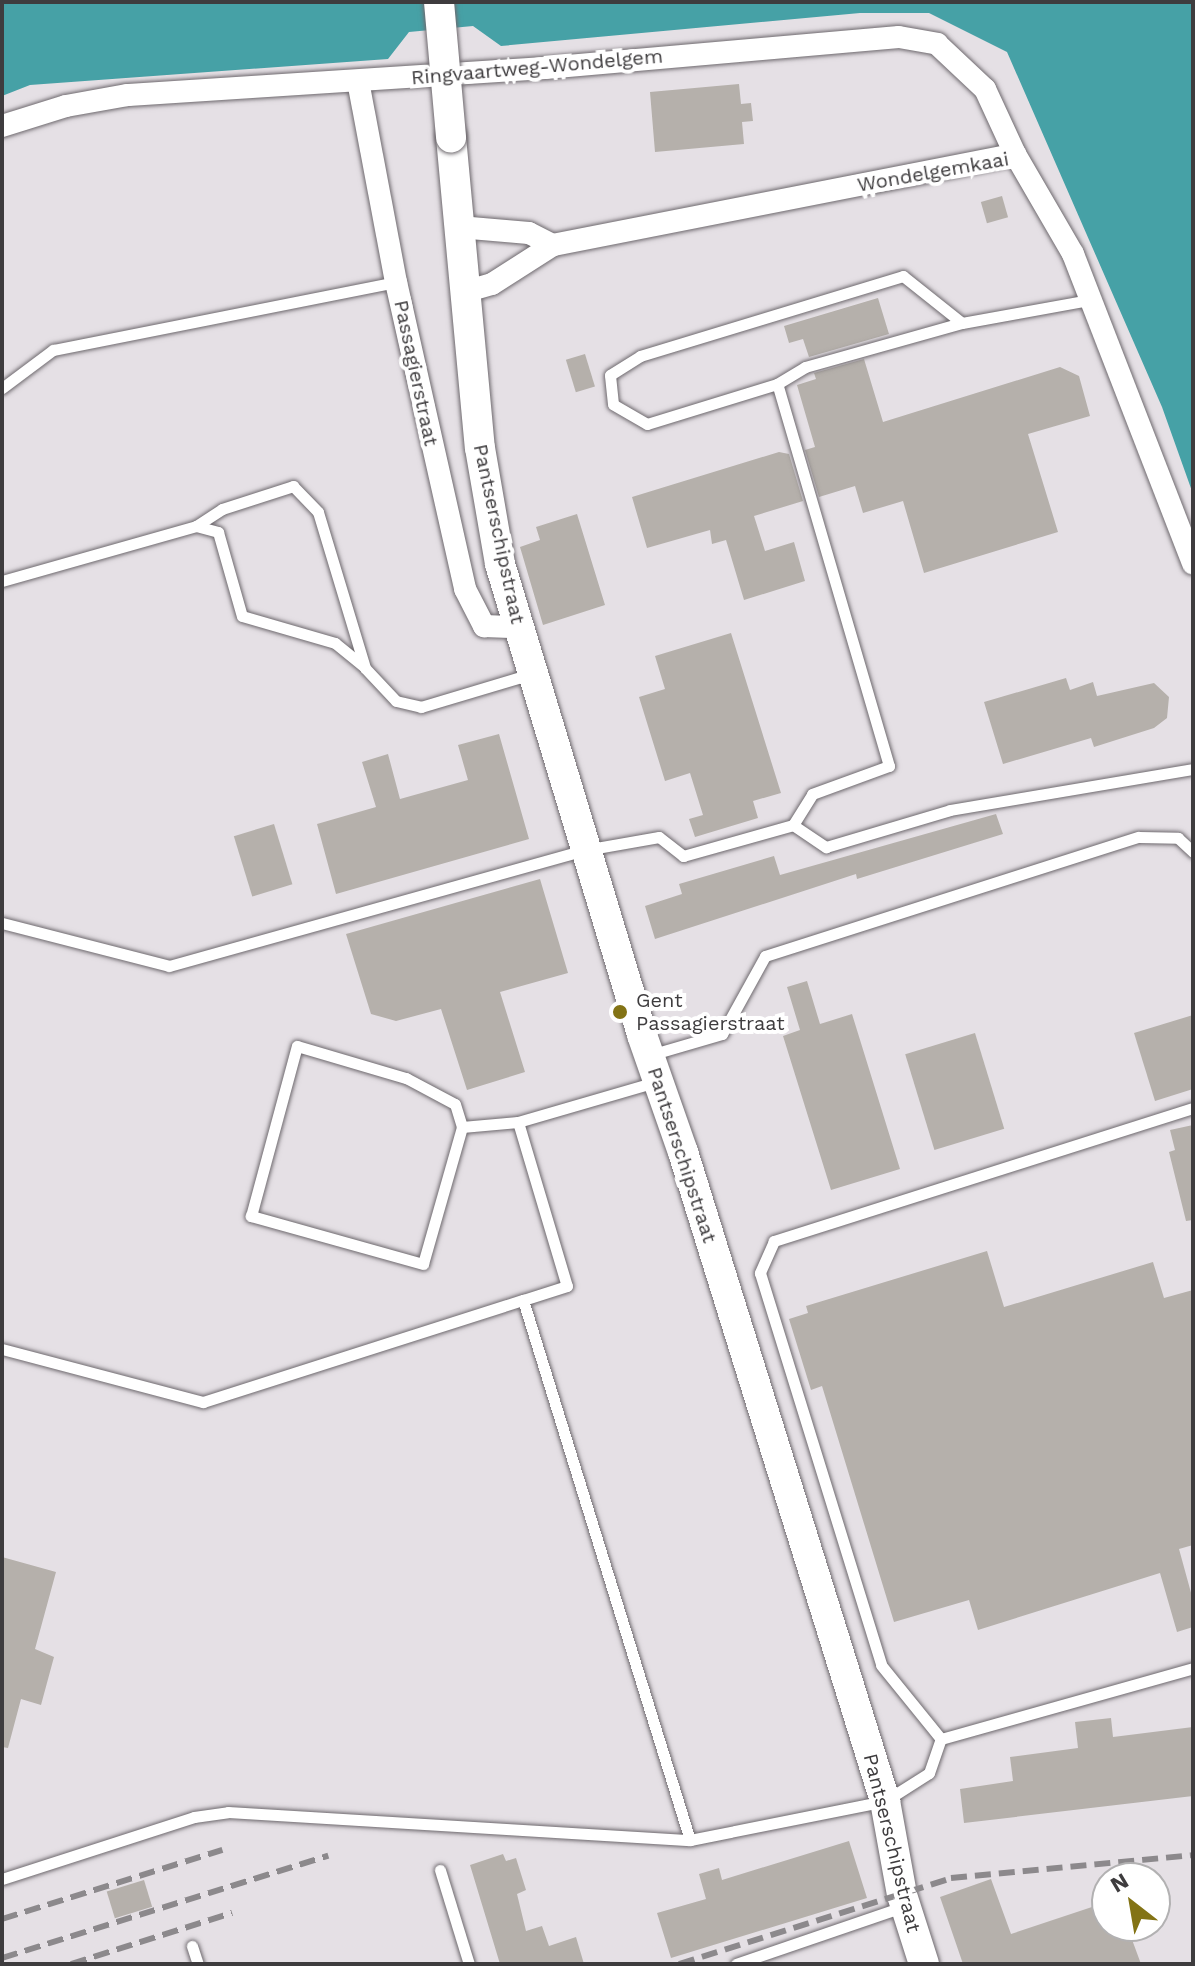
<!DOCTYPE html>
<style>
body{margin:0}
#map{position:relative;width:1195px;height:1966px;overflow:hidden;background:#e5e0e5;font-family:"Work Sans",sans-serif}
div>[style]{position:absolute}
.water>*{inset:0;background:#46a1a6}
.building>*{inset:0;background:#b5b0ab;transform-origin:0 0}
.roads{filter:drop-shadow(0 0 2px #6e696e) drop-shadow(0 0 2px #6e696e)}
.lane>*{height:11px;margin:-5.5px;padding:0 5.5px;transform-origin:5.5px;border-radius:5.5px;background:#fff}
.street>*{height:22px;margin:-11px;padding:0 11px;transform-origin:11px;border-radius:11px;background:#fff}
.secondary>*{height:30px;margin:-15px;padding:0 15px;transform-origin:15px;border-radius:15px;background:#fff}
.rail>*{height:6px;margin-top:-3px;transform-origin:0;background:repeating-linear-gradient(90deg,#8c898c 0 16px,transparent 0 24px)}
.bridges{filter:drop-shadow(0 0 2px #6e696e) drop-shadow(0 0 2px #6e696e)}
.secondary-bridge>*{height:30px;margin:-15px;padding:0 15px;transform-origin:15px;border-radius:15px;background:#fff}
.dots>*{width:22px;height:22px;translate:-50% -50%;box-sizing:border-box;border:4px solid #fff;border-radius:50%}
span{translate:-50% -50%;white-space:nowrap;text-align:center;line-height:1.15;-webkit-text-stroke:8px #fff;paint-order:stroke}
.street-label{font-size:20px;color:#3e3c3e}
.poi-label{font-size:20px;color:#3e3c3e}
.left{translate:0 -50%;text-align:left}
.frame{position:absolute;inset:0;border:4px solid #3e3c3e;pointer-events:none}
.north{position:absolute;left:1091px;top:1862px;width:80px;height:80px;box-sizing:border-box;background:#fff;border:2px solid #b2b1b2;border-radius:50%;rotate:329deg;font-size:22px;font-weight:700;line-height:32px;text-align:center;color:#3e3c3e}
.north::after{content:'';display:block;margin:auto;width:28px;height:36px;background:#837315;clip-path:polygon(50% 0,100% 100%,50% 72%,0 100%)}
</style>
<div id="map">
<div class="water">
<div style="clip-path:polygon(2px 2px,1193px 2px,1193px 494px,1162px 407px,1007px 52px,929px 13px,860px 13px,501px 46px,473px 26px,409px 32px,388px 59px,30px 85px,2px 96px)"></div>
</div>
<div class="building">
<div style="clip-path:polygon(739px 84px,741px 104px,751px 103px,753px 121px,742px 122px,744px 144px,655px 152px,650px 92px)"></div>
<div style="left:1002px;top:196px;width:22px;height:22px;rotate:74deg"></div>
<div style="clip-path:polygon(878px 298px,889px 334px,809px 357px,803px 339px,789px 343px,784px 326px)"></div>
<div style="left:585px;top:354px;width:34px;height:20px;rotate:73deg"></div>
<div style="clip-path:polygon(864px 359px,883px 422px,1060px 367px,1079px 376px,1090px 416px,1028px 434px,1058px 532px,924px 573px,903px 501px,863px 513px,855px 486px,819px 497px,805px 450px,815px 447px,797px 385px,816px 379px,814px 373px)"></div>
<div style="clip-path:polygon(779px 452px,789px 454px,803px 501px,754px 516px,765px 551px,794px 542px,805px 581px,744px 600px,726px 540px,712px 544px,710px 530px,647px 548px,632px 497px)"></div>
<div style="clip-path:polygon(577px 514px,605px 605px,543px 625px,520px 547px,540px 540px,536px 527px)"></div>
<div style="clip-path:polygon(731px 633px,781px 793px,753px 801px,758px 818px,695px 837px,689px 819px,703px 815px,690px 773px,665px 781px,639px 697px,665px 689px,655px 656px)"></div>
<div style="clip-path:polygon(1066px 678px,1070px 690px,1093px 682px,1097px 696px,1154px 683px,1169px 697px,1167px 718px,1154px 728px,1094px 747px,1091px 738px,1003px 764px,984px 702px)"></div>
<div style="clip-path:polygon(499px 734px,529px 839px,336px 894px,317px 824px,376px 807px,362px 762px,388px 754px,400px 799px,468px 780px,458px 745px)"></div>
<div style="clip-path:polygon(996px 814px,1003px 834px,857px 879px,856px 874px,655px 939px,645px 906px,682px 894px,679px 884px,774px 856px,780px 875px)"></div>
<div style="left:274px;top:824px;width:63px;height:42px;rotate:73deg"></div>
<div style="clip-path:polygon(540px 879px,568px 973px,500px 992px,525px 1072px,467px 1090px,441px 1009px,396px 1021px,371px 1014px,346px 934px)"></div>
<div style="clip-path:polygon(807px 981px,820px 1024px,852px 1014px,900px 1169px,831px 1190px,783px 1036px,800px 1030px,787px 987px)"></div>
<div style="clip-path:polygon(1193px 1015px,1193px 1089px,1155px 1101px,1134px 1033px)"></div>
<div style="left:975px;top:1033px;width:100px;height:73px;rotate:73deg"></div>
<div style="clip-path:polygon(1193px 1125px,1193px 1220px,1186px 1221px,1169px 1152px,1175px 1150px,1170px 1130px)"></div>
<div style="clip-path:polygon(987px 1251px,1004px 1307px,1153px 1262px,1164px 1298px,1193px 1290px,1193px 1545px,1179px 1549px,1193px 1600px,1193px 1627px,1177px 1632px,1160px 1573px,978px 1630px,969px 1600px,894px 1622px,822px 1386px,811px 1390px,789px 1319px,808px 1313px,806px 1306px)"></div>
<div style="clip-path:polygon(2px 1557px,56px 1572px,35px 1649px,54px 1657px,41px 1705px,21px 1699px,8px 1748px,2px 1747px)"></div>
<div style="clip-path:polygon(1111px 1718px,1113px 1737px,1193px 1727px,1193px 1796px,964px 1823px,960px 1789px,1013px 1781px,1010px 1757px,1078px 1748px,1075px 1722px)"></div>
<div style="clip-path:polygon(849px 1841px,867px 1898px,671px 1958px,657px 1913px,706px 1899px,699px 1874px,719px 1868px,722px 1880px)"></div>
<div style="clip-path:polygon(503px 1854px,506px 1861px,516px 1858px,526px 1890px,517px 1894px,526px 1931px,542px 1926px,549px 1946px,576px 1937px,584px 1964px,500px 1964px,470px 1865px)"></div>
<div style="clip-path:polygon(991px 1879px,1011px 1934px,1107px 1902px,1107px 1926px,1127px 1926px,1141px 1964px,963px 1964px,940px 1897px)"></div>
<div style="left:144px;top:1880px;width:28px;height:39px;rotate:73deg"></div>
</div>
<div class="roads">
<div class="lane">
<div style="left:777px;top:384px;width:136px;rotate:162.9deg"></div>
<div style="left:647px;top:424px;width:39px;rotate:-150deg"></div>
<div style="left:613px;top:404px;width:29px;rotate:-96deg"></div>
<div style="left:610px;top:375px;width:36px;rotate:-32deg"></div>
<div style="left:640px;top:356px;width:275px;rotate:-16.9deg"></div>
<div style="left:903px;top:276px;width:75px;rotate:38.5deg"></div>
<div style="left:2px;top:388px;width:64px;rotate:-36.7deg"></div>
<div style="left:53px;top:350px;width:350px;rotate:-11.2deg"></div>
<div style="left:196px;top:526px;width:23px;rotate:15deg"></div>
<div style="left:218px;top:532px;width:87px;rotate:74.1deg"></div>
<div style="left:242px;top:616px;width:97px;rotate:16.2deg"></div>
<div style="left:335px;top:643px;width:36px;rotate:39deg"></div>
<div style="left:2px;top:581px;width:202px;rotate:-15.8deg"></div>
<div style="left:196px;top:526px;width:31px;rotate:-33deg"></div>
<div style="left:222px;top:509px;width:75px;rotate:-17.9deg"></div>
<div style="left:293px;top:486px;width:36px;rotate:46deg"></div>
<div style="left:318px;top:512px;width:163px;rotate:73.2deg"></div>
<div style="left:365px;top:668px;width:45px;rotate:46.8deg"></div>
<div style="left:396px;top:701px;width:26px;rotate:13deg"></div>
<div style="left:421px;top:707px;width:115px;rotate:-16.7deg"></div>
<div style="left:793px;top:825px;width:40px;rotate:34deg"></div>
<div style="left:826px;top:847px;width:129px;rotate:-16.6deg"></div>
<div style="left:950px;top:810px;width:246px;rotate:-9.6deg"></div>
<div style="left:2px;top:923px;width:172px;rotate:14.4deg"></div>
<div style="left:169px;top:966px;width:432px;rotate:-15.6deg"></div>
<div style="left:585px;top:850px;width:75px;rotate:-10deg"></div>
<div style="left:659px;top:837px;width:31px;rotate:38deg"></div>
<div style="left:683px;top:856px;width:114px;rotate:-15.7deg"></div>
<div style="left:793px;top:825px;width:36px;rotate:-58deg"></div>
<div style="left:812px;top:794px;width:82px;rotate:-20deg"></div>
<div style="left:889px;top:766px;width:398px;rotate:-106.3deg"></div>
<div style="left:777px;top:384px;width:33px;rotate:-31deg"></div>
<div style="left:805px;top:367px;width:163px;rotate:-15.7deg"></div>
<div style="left:962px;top:323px;width:134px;rotate:-10.3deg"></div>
<div style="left:650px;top:1055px;width:75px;rotate:-16.3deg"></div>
<div style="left:722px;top:1034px;width:89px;rotate:-61.1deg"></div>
<div style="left:765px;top:956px;width:392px;rotate:-17.7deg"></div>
<div style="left:1139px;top:837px;width:39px;rotate:1deg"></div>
<div style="left:1178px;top:838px;width:21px;rotate:43deg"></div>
<div style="left:1193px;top:1108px;width:440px;rotate:162.4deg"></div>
<div style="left:774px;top:1241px;width:35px;rotate:114deg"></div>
<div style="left:760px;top:1273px;width:410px;rotate:72.8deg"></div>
<div style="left:881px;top:1665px;width:95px;rotate:51deg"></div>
<div style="left:941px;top:1739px;width:262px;rotate:-15.7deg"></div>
<div style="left:518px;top:1122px;width:144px;rotate:-16.2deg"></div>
<div style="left:462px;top:1127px;width:142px;rotate:105.9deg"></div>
<div style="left:423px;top:1264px;width:179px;rotate:-164.4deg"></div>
<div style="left:251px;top:1216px;width:176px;rotate:-74.9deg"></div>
<div style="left:297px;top:1046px;width:114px;rotate:16.4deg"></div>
<div style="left:406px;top:1078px;width:55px;rotate:28deg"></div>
<div style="left:455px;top:1104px;width:24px;rotate:73deg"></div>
<div style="left:462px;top:1127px;width:56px;rotate:-5.1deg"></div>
<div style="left:518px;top:1122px;width:171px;rotate:73.4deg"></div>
<div style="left:567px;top:1286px;width:46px;rotate:162.3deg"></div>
<div style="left:2px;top:1349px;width:208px;rotate:14.8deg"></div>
<div style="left:203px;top:1402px;width:336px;rotate:-17.7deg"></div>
<div style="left:523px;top:1300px;width:565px;rotate:72.82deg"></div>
<div style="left:440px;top:1870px;width:98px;rotate:72.9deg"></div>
<div style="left:2px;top:1879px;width:202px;rotate:-17.9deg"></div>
<div style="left:194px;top:1817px;width:34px;rotate:-8deg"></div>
<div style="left:228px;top:1812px;width:463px;rotate:3.5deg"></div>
<div style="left:690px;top:1840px;width:199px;rotate:-11.3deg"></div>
<div style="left:885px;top:1801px;width:52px;rotate:-32.5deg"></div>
<div style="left:929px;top:1773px;width:36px;rotate:-71deg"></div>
<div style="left:192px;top:1946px;width:19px;rotate:72deg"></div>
<div style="left:736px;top:1964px;width:179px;rotate:-18.9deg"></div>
</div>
<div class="street">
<div style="left:358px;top:81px;width:205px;rotate:79.3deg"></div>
<div style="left:396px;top:282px;width:315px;rotate:77.3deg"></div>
<div style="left:465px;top:589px;width:42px;rotate:62.8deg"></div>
<div style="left:484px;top:626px;width:33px;rotate:2deg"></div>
<div style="left:2px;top:126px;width:67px;rotate:-17.4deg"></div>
<div style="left:66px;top:106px;width:63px;rotate:-10.1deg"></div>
<div style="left:128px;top:95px;width:418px;rotate:-3.7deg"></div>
<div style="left:545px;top:68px;width:355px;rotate:-5deg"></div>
<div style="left:899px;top:37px;width:39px;rotate:10deg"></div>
<div style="left:937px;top:44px;width:66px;rotate:43.2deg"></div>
<div style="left:985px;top:89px;width:72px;rotate:65.2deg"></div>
<div style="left:1015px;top:154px;width:116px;rotate:59.9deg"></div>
<div style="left:1073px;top:254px;width:332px;rotate:68.8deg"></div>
<div style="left:459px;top:227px;width:70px;rotate:4.9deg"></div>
<div style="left:529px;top:233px;width:27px;rotate:27deg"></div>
<div style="left:464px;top:292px;width:29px;rotate:-16deg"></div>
<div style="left:492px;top:284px;width:72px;rotate:-32.6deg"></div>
<div style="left:553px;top:245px;width:471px;rotate:-11.1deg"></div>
</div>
<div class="secondary">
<div style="left:451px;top:137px;width:312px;rotate:84.7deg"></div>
<div style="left:480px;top:448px;width:118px;rotate:80.2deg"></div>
<div style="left:500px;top:564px;width:492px;rotate:73.2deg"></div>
<div style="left:642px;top:1035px;width:124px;rotate:70.7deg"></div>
<div style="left:683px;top:1152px;width:680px;rotate:72.71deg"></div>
<div style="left:885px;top:1801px;width:96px;rotate:79.7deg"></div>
<div style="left:902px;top:1895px;width:72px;rotate:72.3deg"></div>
</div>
</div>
<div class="rail">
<div style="left:2px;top:1919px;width:231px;rotate:-17.4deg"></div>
<div style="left:2px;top:1958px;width:342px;rotate:-17.4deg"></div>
<div style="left:71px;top:1964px;width:169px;rotate:-17.6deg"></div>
<div style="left:679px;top:1964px;width:285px;rotate:-17.5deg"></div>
<div style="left:951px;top:1878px;width:243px;rotate:-5.4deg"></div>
</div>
<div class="bridges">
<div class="secondary-bridge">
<div style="left:439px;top:2px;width:136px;rotate:84.9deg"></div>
</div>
</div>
<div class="dots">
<div style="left:620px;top:1012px;background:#837315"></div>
</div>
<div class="street-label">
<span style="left:537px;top:67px;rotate:-5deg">Ringvaartweg-Wondelgem</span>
<span style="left:933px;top:172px;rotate:-10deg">Wondelgemkaai</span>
<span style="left:416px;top:373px;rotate:78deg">Passagierstraat</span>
<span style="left:499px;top:534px;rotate:78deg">Pantserschipstraat</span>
<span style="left:682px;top:1155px;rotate:72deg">Pantserschipstraat</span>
<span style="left:892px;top:1843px;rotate:76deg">Pantserschipstraat</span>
</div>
<div class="poi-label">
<span class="left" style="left:636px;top:1012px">Gent<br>Passagierstraat</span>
</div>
<div class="frame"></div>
<div class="north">N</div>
</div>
